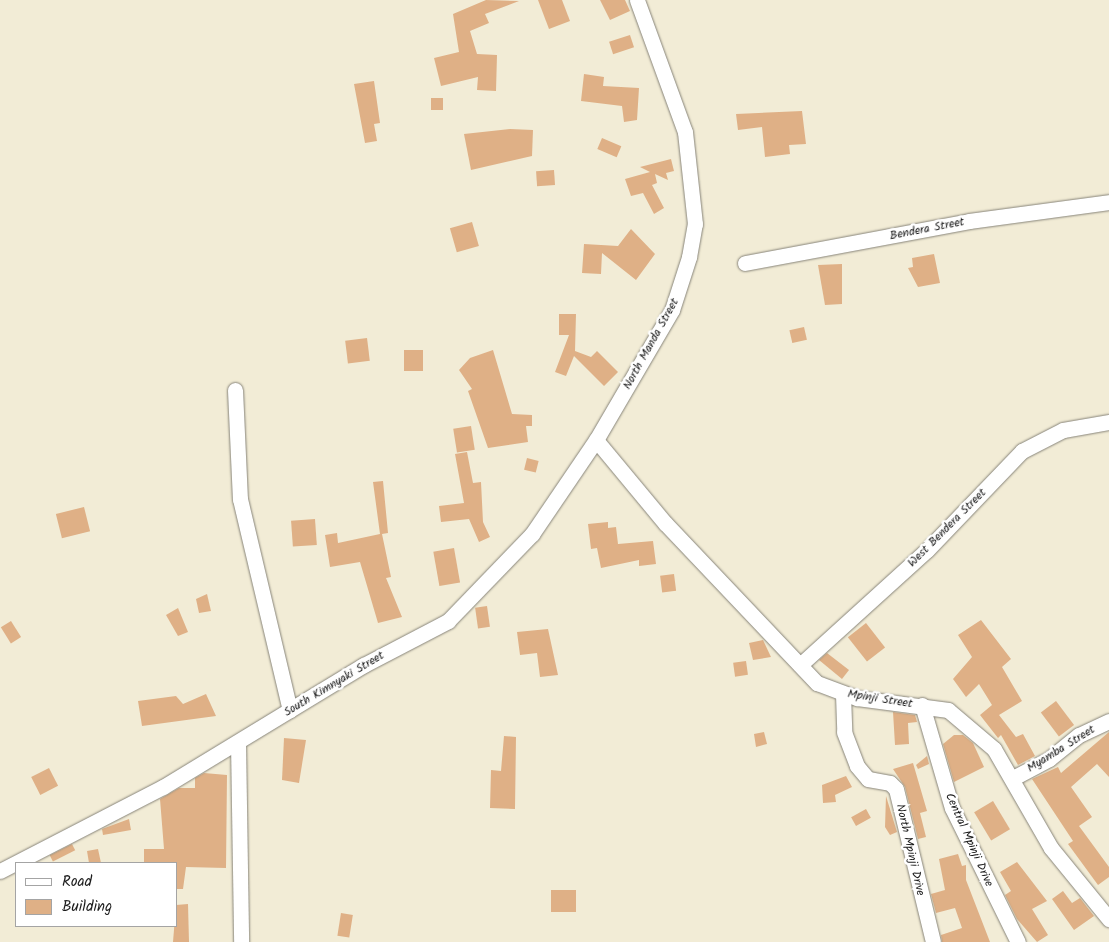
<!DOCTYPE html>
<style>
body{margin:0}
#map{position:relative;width:1109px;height:942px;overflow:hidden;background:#f2ecd6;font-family:Kalam,sans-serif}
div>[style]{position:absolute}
.building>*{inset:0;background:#dfb086;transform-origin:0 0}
.roads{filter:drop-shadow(0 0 1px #878479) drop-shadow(0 0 1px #878479)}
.minor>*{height:15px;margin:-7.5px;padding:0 7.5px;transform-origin:7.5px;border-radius:7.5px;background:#fff}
span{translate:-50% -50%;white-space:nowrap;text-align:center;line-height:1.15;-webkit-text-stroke:5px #fff;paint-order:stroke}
.street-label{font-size:12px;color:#1c1c1c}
.legend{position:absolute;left:15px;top:862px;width:162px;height:65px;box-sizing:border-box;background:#fff;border:1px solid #a4a4a4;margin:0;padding:6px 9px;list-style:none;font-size:15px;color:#1c1c1c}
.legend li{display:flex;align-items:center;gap:10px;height:25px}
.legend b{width:25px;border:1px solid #a4a4a4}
</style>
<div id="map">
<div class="building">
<div style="clip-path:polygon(486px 0,519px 1px,485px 14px,489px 23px,470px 31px,477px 54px,497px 55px,496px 91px,477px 90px,478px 77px,441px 86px,434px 58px,459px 52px,453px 14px)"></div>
<div style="clip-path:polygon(538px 0,562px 0,570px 21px,549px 29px)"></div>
<div style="clip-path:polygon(600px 0,625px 0,630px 11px,610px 20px)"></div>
<div style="left:630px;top:35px;width:13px;height:22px;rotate:72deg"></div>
<div style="clip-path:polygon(584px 74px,604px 77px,603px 86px,639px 88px,637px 120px,624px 122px,622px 106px,581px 101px)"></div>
<div style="clip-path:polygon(374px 81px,380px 123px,374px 124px,377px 141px,365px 143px,354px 84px)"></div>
<div style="left:431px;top:98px;width:12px;height:12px"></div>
<div style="clip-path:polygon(802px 111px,806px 144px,789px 145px,790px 154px,765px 157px,762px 127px,738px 130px,736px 114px)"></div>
<div style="clip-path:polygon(510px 129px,533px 130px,532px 156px,471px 170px,464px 134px)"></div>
<div style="left:602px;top:138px;width:21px;height:12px;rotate:23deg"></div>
<div style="clip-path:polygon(671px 159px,674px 171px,666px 173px,668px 180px,655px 174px,657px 183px,652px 185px,664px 208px,654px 214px,643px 193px,631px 196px,625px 179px,650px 172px,640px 167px)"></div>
<div style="left:554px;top:170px;width:15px;height:18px;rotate:86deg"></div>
<div style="left:472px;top:222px;width:25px;height:23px;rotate:74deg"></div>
<div style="clip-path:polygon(631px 229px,655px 254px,636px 280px,602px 253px,601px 274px,582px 273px,584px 244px,618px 246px)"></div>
<div style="clip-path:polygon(934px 254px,940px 283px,918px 287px,908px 268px,913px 267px,912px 258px)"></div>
<div style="clip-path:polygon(842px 264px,842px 304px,825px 305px,818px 265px)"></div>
<div style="clip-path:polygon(559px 314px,576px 314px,575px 351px,591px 357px,597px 351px,618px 372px,604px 386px,574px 356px,566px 376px,555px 372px,569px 335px,559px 335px)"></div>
<div style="left:804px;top:327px;width:13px;height:15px;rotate:77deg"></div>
<div style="left:367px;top:338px;width:23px;height:22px;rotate:83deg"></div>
<div style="left:423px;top:350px;width:21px;height:19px;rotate:90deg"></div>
<div style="clip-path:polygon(493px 350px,512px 414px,532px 415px,532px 426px,526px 426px,528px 442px,488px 448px,468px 391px,472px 389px,459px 370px,470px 358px)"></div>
<div style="left:471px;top:426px;width:24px;height:18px;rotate:81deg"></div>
<div style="clip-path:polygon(467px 452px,473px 483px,481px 482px,483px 522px,490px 537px,479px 542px,469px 519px,441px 522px,439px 506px,464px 503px,455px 454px)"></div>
<div style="left:527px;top:458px;width:12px;height:12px;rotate:14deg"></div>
<div style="clip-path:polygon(383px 481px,388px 533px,382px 534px,391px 577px,386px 578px,402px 617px,378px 623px,360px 562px,330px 567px,325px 535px,337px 533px,338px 543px,380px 534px,373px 482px)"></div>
<div style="left:84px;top:507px;width:25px;height:29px;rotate:76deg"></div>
<div style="left:315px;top:519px;width:26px;height:24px;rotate:86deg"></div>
<div style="clip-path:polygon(608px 522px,608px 528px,616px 527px,618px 544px,653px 541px,656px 564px,639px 566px,639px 560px,601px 568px,597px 548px,591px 549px,588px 524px)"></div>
<div style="left:454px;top:548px;width:35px;height:21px;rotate:80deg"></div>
<div style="left:674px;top:574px;width:17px;height:14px;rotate:83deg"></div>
<div style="clip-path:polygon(207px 594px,211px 611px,199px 613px,196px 599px)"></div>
<div style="left:487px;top:606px;width:21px;height:12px;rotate:82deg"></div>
<div style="clip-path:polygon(178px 608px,188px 632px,178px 636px,166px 615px)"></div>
<div style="clip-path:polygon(981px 620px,1011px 659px,1002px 667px,1022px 701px,999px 715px,1016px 737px,1023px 734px,1035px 756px,1018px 765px,1001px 735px,998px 738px,980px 715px,992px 705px,979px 684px,966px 697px,953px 679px,972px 657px,958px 635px)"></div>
<div style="left:11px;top:621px;width:19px;height:12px;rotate:58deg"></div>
<div style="left:866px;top:623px;width:31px;height:23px;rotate:52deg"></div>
<div style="clip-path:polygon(548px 629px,558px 675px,540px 677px,537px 653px,520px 655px,517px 632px)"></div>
<div style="clip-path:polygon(763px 640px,771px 657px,753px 660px,749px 643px)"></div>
<div style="clip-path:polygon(827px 653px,849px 670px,842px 679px,819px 660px)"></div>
<div style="left:746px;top:661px;width:14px;height:13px;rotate:82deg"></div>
<div style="clip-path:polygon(206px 694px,216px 716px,142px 726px,138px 701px,176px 696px,183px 704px)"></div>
<div style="left:1056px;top:701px;width:30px;height:19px;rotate:53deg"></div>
<div style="clip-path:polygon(893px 712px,915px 715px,917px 722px,908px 723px,909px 744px,895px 745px)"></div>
<div style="clip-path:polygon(764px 732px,767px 744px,756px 747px,754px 734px)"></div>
<div style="clip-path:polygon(1109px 732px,1109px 777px,1097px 764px,1071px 787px,1092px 817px,1079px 826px,1109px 867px,1109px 877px,1098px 885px,1068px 844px,1073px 841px,1032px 779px,1058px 767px,1061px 773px)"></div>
<div style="clip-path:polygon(954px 735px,963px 735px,973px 743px,984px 767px,954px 782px,943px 744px)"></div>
<div style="clip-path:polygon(504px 736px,516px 737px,515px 809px,490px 808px,491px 770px,501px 771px)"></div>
<div style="clip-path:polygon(284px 738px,306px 740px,299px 783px,282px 780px)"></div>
<div style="clip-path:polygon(927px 756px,929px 764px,918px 769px,916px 765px)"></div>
<div style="clip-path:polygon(913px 763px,927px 811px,920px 813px,926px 837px,918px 839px,905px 787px,893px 769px)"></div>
<div style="left:49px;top:768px;width:20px;height:20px;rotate:63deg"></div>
<div style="clip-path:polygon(204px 773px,227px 775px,226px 868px,186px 867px,183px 889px,176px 889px,176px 863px,144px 863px,144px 849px,164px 849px,160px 799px,179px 788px,195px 788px,195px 778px)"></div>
<div style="clip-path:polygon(846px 776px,852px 787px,835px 795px,836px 802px,823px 803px,822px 785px)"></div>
<div style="clip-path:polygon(886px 796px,897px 832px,890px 835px,885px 827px)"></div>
<div style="left:993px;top:801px;width:33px;height:22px;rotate:59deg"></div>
<div style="left:866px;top:809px;width:10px;height:17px;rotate:61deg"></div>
<div style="clip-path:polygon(129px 819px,131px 830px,103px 835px,102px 829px)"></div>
<div style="left:72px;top:844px;width:7px;height:25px;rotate:63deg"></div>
<div style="clip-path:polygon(98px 849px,101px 863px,89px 863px,87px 851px)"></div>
<div style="clip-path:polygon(958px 854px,962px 866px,966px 865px,966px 880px,990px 942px,942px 942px,941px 935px,962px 928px,955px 908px,936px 913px,931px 894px,945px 890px,939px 859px)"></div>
<div style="clip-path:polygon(1017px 862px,1047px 901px,1032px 909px,1048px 935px,1037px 942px,1017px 919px,1005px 895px,1011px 891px,1000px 872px)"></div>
<div style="left:551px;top:890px;width:25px;height:22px"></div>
<div style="clip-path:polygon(1063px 891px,1072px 903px,1080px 898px,1094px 916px,1074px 930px,1052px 899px)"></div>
<div style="clip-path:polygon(188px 904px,189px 942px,173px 942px,176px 905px)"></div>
<div style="left:341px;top:913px;width:12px;height:23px;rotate:9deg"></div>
</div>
<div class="roads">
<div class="minor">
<div style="left:745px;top:263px;width:228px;rotate:-10.6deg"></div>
<div style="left:969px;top:221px;width:141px;rotate:-7.7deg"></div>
<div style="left:235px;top:390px;width:109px;rotate:87.4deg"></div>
<div style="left:240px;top:499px;width:217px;rotate:76.7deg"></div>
<div style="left:596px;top:440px;width:108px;rotate:50.3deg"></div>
<div style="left:665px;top:523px;width:221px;rotate:46.5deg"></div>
<div style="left:817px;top:683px;width:43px;rotate:20.6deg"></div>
<div style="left:857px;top:698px;width:92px;rotate:7.5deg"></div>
<div style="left:948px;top:710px;width:60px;rotate:40.3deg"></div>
<div style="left:994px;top:749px;width:114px;rotate:60.1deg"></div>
<div style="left:1051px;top:848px;width:92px;rotate:50.8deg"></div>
<div style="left:800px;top:665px;width:171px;rotate:-42.2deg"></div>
<div style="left:927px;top:550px;width:137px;rotate:-46.2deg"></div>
<div style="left:1022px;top:451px;width:46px;rotate:-27.1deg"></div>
<div style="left:1063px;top:430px;width:47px;rotate:-9.9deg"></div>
<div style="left:843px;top:694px;width:38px;rotate:88deg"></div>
<div style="left:844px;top:732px;width:36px;rotate:69deg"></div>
<div style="left:857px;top:766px;width:17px;rotate:50deg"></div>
<div style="left:868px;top:779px;width:22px;rotate:10deg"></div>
<div style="left:890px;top:783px;width:8px;rotate:45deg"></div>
<div style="left:896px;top:789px;width:157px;rotate:76.4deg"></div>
<div style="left:922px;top:705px;width:107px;rotate:73.8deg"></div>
<div style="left:952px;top:808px;width:149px;rotate:63.8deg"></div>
<div style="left:238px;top:742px;width:200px;rotate:89.1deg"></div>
<div style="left:1013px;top:778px;width:41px;rotate:-27.8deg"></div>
<div style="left:1049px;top:759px;width:38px;rotate:-39deg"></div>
<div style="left:1079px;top:735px;width:33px;rotate:-25deg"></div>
<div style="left:0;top:871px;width:183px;rotate:-27.3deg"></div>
<div style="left:163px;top:787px;width:235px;rotate:-31.3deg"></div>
<div style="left:364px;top:665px;width:95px;rotate:-27.6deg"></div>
<div style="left:448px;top:621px;width:121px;rotate:-46deg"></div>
<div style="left:532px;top:534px;width:114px;rotate:-55.8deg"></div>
<div style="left:596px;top:440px;width:151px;rotate:-59.7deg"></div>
<div style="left:672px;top:310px;width:56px;rotate:-72.2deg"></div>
<div style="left:689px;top:257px;width:34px;rotate:-80deg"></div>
<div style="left:695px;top:224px;width:93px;rotate:-96.2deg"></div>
<div style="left:685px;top:132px;width:140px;rotate:-110deg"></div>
</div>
</div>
<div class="street-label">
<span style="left:927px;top:229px;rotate:-11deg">Bendera Street</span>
<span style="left:651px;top:344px;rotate:-61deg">North Manda Street</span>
<span style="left:947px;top:528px;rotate:-45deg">West Bendera Street</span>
<span style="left:334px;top:684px;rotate:-31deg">South Kimnyaki Street</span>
<span style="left:880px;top:699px;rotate:9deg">Mpinji Street</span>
<span style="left:1061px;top:749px;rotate:-32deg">Myamba Street</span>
<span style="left:969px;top:840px;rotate:66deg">Central Mpinji Drive</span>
<span style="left:910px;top:850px;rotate:77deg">North Mpinji Drive</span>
</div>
<ul class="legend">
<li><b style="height:6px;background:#fff"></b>Road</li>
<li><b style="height:14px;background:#dfb086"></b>Building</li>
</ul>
</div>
